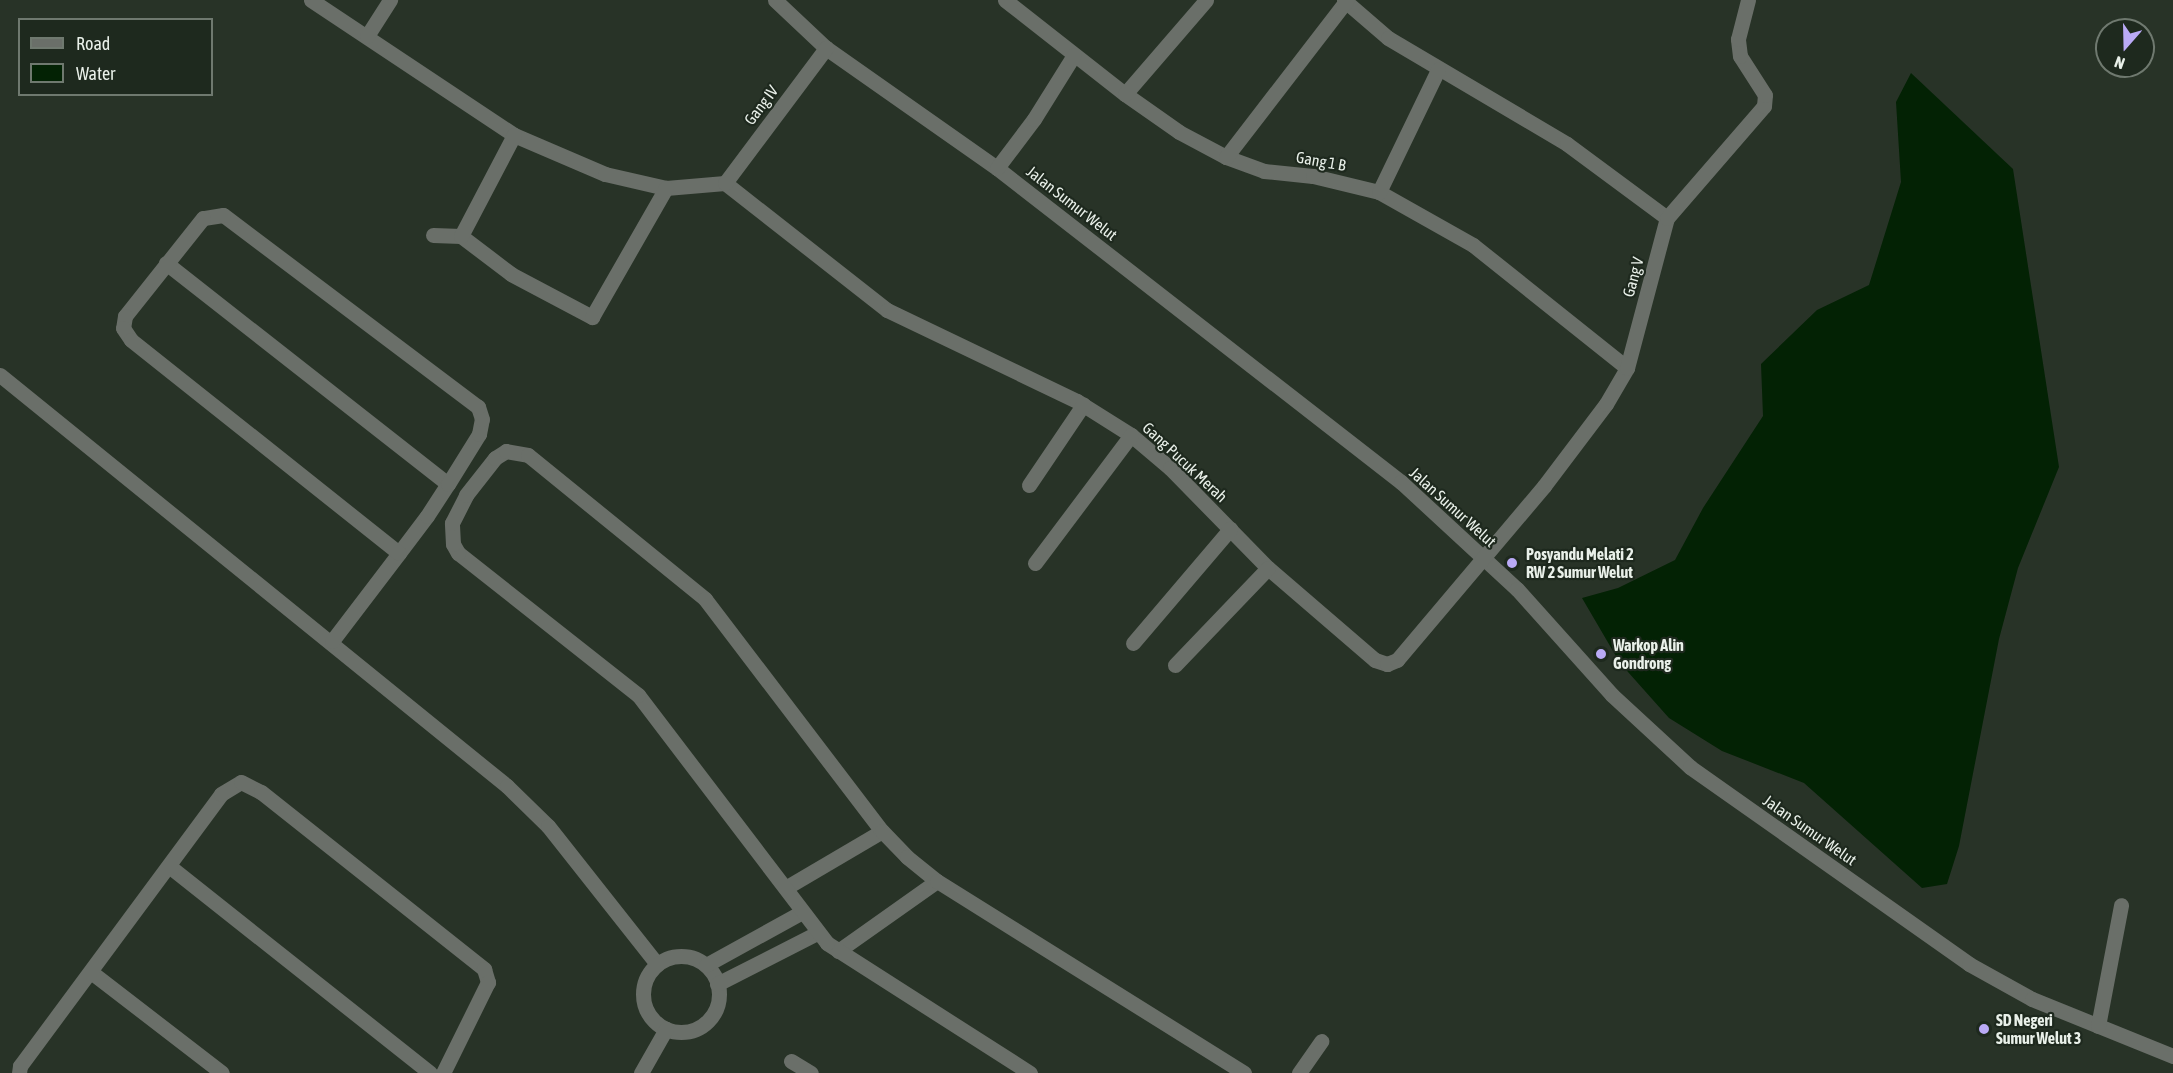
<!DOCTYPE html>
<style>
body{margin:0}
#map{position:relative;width:2173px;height:1073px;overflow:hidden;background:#283327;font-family:"Asap Condensed",sans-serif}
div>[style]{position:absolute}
.water>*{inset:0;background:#032204}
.minor>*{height:15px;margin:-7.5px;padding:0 7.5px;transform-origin:7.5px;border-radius:7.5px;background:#6a6f69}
.minor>.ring{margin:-7.5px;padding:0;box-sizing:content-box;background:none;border:15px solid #6a6f69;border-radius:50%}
.dots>*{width:16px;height:16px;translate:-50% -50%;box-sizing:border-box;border:3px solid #1e291e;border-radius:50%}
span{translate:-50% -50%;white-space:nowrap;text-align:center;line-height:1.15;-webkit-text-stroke:4.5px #1e291e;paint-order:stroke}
.street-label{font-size:16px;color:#e9f0e9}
.poi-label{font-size:16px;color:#e9f0e9;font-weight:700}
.left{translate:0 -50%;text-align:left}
.legend{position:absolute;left:18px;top:18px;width:195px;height:78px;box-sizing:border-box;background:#1e291e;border:2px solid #6f796f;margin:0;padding:8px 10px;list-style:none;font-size:18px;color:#e9f0e9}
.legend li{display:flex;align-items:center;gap:12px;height:30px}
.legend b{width:30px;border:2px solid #6f796f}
.north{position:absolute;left:2095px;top:18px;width:60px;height:60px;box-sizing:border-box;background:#1e291e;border:2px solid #6f796f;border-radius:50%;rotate:200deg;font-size:16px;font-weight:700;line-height:24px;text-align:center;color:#e9f0e9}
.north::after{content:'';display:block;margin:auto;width:21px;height:27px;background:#baaaf6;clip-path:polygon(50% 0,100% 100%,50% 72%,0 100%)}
</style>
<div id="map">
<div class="water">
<div style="clip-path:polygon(1911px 73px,2013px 169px,2059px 467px,2018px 568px,1999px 639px,1959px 846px,1947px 884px,1922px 888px,1804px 783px,1722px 751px,1669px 718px,1620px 663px,1582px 598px,1618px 588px,1675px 560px,1703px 508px,1763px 416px,1761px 364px,1817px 310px,1869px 285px,1901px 182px,1896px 102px)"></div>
</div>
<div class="minor">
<div style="left:311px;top:0;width:244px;rotate:33.6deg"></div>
<div style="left:514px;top:135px;width:99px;rotate:23.2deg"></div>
<div style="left:605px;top:174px;width:63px;rotate:12.9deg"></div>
<div style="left:666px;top:188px;width:59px;rotate:-4.8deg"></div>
<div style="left:775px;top:0;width:70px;rotate:43.3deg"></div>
<div style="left:826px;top:48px;width:209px;rotate:35.1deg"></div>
<div style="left:997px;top:168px;width:512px;rotate:37.86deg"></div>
<div style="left:1401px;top:482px;width:158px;rotate:42.7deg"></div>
<div style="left:1517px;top:589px;width:142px;rotate:48.1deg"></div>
<div style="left:1612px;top:695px;width:106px;rotate:42.7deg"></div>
<div style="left:1690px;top:767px;width:342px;rotate:35.2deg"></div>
<div style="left:1969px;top:964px;width:72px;rotate:29.1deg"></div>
<div style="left:2032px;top:999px;width:152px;rotate:22deg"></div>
<div style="left:1005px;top:0;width:152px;rotate:38.1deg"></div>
<div style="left:1125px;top:94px;width:66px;rotate:35.1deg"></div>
<div style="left:1179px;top:132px;width:53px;rotate:28deg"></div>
<div style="left:1226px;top:157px;width:40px;rotate:20.2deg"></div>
<div style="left:1264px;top:171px;width:49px;rotate:5.8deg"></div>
<div style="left:1313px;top:176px;width:68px;rotate:13.6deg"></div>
<div style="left:1379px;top:192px;width:108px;rotate:29.4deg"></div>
<div style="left:1473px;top:245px;width:197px;rotate:38.6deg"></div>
<div style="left:1344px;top:0;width:58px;rotate:40.8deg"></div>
<div style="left:1388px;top:38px;width:208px;rotate:30.6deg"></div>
<div style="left:1567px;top:144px;width:124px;rotate:36.5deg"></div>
<div style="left:367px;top:36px;width:43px;rotate:-57.4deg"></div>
<div style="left:1125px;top:94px;width:124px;rotate:-49.2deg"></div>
<div style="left:1226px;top:157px;width:197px;rotate:-52.4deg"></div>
<div style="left:997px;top:168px;width:61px;rotate:-52.9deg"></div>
<div style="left:1034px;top:119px;width:75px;rotate:-58deg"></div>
<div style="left:725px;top:183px;width:206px;rotate:38.1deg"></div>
<div style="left:887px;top:310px;width:211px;rotate:25.6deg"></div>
<div style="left:1077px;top:401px;width:64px;rotate:32.2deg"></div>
<div style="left:1131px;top:435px;width:51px;rotate:40.2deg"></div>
<div style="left:1170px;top:468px;width:140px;rotate:45.6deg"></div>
<div style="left:1268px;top:568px;width:141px;rotate:40.7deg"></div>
<div style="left:1375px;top:660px;width:13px;rotate:18deg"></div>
<div style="left:1387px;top:664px;width:11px;rotate:-22deg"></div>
<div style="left:1397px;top:660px;width:228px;rotate:-49.8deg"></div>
<div style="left:1544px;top:486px;width:103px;rotate:-52.9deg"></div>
<div style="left:1606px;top:404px;width:42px;rotate:-59.7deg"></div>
<div style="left:1627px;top:368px;width:155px;rotate:-75.1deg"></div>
<div style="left:1667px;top:218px;width:148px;rotate:-49.1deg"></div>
<div style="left:1764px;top:106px;width:11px;rotate:-85deg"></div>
<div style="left:1765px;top:95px;width:46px;rotate:-122.7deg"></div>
<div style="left:1740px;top:56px;width:17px;rotate:-97deg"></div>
<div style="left:1738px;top:39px;width:40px;rotate:-75.6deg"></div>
<div style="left:725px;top:183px;width:169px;rotate:-53.2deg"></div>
<div style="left:1379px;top:192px;width:136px;rotate:-64.2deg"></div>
<div style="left:433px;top:235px;width:28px;rotate:2deg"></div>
<div style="left:461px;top:236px;width:63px;rotate:37.2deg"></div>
<div style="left:511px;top:274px;width:92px;rotate:28deg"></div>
<div style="left:592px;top:317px;width:149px;rotate:-60.2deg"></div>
<div style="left:461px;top:236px;width:114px;rotate:-62.3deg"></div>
<div style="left:166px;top:263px;width:358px;rotate:38.1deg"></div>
<div style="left:0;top:375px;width:653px;rotate:39.03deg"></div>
<div style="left:507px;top:786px;width:57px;rotate:44.3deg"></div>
<div style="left:548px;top:826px;width:176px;rotate:51.7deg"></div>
<div style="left:1029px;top:485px;width:97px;rotate:-56deg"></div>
<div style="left:1035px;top:563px;width:160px;rotate:-53.1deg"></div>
<div style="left:332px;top:641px;width:111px;rotate:-52.7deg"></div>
<div style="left:399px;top:553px;width:46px;rotate:-52.9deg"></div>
<div style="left:427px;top:516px;width:38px;rotate:-57deg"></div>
<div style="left:448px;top:484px;width:59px;rotate:-58.2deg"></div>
<div style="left:479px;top:434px;width:15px;rotate:-79deg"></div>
<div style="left:482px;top:419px;width:13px;rotate:-108deg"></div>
<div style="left:478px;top:407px;width:319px;rotate:-143deg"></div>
<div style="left:223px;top:215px;width:20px;rotate:171deg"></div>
<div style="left:203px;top:218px;width:125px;rotate:128.5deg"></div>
<div style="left:125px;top:316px;width:12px;rotate:99deg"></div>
<div style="left:123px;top:328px;width:14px;rotate:56deg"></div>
<div style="left:131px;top:340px;width:342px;rotate:38.5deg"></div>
<div style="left:1133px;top:643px;width:150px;rotate:-49.6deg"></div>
<div style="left:1175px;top:665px;width:134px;rotate:-46.2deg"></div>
<div style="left:169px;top:866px;width:333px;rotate:38.4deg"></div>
<div style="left:787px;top:887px;width:110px;rotate:-30.5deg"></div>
<div style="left:838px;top:951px;width:121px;rotate:-35.3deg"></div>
<div class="ring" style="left:643px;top:956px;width:61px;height:61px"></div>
<div style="left:706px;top:965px;width:110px;rotate:-28.9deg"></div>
<div style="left:91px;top:972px;width:165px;rotate:37.6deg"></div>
<div style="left:717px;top:984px;width:112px;rotate:-27deg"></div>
<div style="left:2098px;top:1026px;width:123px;rotate:-79.2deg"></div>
<div style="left:791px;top:1061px;width:23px;rotate:31deg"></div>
<div style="left:19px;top:1073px;width:7px;rotate:-82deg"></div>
<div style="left:20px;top:1066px;width:338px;rotate:-53.5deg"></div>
<div style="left:221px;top:794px;width:23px;rotate:-31deg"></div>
<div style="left:241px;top:782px;width:22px;rotate:27deg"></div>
<div style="left:261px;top:792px;width:285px;rotate:38.4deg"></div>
<div style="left:484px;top:969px;width:14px;rotate:73deg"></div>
<div style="left:488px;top:982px;width:102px;rotate:116.3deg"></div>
<div style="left:641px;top:1073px;width:51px;rotate:-60.4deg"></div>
<div style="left:1030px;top:1073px;width:241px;rotate:-147.4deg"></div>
<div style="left:827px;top:943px;width:312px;rotate:-127.3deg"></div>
<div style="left:638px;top:695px;width:229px;rotate:-141.7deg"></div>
<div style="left:458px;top:553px;width:10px;rotate:-119deg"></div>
<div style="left:453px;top:544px;width:21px;rotate:-93deg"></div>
<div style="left:452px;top:523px;width:31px;rotate:-63deg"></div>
<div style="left:466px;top:495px;width:47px;rotate:-51.9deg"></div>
<div style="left:495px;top:458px;width:13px;rotate:-32deg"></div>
<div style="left:506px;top:451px;width:22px;rotate:10deg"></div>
<div style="left:528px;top:455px;width:228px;rotate:39.1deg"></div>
<div style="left:705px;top:599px;width:292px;rotate:52.7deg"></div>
<div style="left:882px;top:831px;width:36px;rotate:46deg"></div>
<div style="left:907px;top:857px;width:38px;rotate:39deg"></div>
<div style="left:937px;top:881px;width:362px;rotate:32deg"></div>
<div style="left:1299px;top:1073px;width:39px;rotate:-55deg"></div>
</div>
<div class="dots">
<div style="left:1512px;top:563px;background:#baaaf6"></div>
<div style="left:1601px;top:654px;background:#baaaf6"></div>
<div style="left:1984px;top:1029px;background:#baaaf6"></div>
</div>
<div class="street-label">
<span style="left:761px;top:105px;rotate:-53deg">Gang IV</span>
<span style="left:1321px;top:161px;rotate:10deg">Gang 1 B</span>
<span style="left:1072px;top:203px;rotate:38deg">Jalan Sumur Welut</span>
<span style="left:1633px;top:277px;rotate:-75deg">Gang V</span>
<span style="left:1185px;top:462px;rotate:43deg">Gang Pucuk Merah</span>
<span style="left:1453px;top:507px;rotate:42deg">Jalan Sumur Welut</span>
<span style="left:1810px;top:830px;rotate:35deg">Jalan Sumur Welut</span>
</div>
<div class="poi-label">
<span class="left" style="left:1526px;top:563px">Posyandu Melati 2<br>RW 2 Sumur Welut</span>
<span class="left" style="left:1613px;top:654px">Warkop Alin<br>Gondrong</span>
<span class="left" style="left:1996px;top:1029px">SD Negeri<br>Sumur Welut 3</span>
</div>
<ul class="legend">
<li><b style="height:8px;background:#6a6f69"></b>Road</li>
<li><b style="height:16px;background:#032204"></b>Water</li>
</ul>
<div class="north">N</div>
</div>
